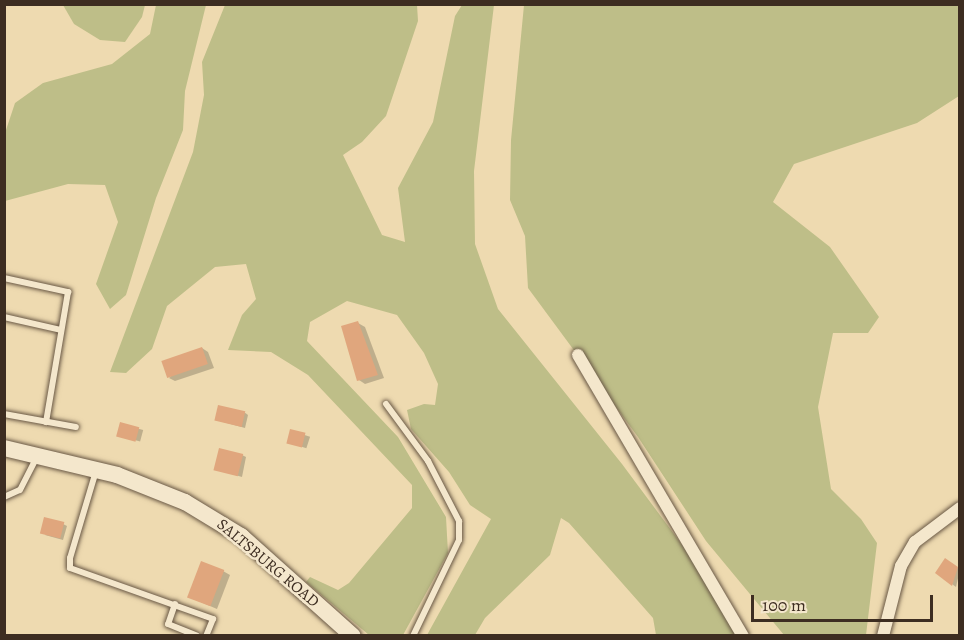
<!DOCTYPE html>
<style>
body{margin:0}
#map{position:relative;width:964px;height:640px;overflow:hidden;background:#eedab0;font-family:Alegreya,serif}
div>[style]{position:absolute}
.green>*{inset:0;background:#bebe88}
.shadow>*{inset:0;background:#0003;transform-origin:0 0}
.building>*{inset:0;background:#e0a67d;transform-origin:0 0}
.roads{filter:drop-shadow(0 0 2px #695845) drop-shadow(0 0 2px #695845)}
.service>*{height:6px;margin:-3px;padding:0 3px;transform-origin:3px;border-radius:3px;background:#f4e7cc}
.minor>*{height:12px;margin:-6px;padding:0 6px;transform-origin:6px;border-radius:6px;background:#f4e7cc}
.secondary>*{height:16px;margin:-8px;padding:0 8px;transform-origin:8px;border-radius:8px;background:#f4e7cc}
span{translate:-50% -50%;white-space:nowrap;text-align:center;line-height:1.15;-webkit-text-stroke:5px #f4e7cc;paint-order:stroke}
.street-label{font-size:16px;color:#3d2d21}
.frame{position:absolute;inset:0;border:6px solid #3d2d21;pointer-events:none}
.scale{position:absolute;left:751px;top:595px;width:182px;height:27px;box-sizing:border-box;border:3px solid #3d2d21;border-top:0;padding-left:8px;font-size:18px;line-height:21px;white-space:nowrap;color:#3d2d21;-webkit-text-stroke:4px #f4e7cc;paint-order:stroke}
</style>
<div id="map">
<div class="green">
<div style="clip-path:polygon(63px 5px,145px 5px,142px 17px,125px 42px,100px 40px,74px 24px)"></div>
<div style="clip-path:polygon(156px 5px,206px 5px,185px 91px,183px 130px,156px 198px,126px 295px,110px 309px,96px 284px,118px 222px,105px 185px,68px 184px,5px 201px,5px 133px,15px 103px,43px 83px,112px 64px,150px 34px)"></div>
<div style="clip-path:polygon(225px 5px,417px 5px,418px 21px,386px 116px,362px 142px,343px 155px,382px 235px,405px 242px,398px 188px,433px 122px,455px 16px,462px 5px,494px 5px,474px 171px,475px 244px,498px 309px,622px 464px,749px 635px,656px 635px,653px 618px,569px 523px,561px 518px,550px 555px,485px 618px,475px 635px,427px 635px,491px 519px,470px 505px,449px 472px,411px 429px,407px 410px,424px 404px,435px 405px,438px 384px,424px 353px,397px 315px,347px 301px,310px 322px,307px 341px,398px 437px,446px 517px,448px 553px,403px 635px,369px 635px,306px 582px,310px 577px,338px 590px,349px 583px,412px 508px,412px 485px,308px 375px,271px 352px,228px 350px,242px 315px,256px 299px,246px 264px,215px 267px,167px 306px,152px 349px,126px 373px,110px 372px,193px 152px,204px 95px,202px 62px)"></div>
<div style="clip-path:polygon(524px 5px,959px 5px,959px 96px,917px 123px,794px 164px,773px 202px,830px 247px,879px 317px,868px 333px,833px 333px,818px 407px,831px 489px,861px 519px,877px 543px,866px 635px,784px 635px,706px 541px,638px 437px,528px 288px,525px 236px,510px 200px,511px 140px)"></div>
</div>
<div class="shadow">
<div style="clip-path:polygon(358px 323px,365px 327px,384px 378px,365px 384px,359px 380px)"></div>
<div style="clip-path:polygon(202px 348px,208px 352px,214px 368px,175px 381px,169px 378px)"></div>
<div style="clip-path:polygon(244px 412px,248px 415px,245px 428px,216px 420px)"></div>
<div style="left:121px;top:424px;width:23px;height:12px;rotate:15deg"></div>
<div style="left:292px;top:431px;width:19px;height:12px;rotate:18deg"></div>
<div style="clip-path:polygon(242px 455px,246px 457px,242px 477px,215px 469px)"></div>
<div style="clip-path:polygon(63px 524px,67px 526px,63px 540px,45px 535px)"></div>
<div style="clip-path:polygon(950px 562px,960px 570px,956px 587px,937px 573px)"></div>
<div style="clip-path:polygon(223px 571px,230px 575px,217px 609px,189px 597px)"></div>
</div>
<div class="building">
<div style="clip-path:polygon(358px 321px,378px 375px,357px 381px,341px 326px)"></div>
<div style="left:202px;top:347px;width:18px;height:43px;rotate:71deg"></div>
<div style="left:218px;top:405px;width:28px;height:16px;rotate:13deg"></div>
<div style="left:120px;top:422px;width:20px;height:15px;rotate:15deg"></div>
<div style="left:290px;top:429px;width:16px;height:15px;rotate:14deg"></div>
<div style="left:219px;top:448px;width:25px;height:23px;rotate:14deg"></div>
<div style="left:44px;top:517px;width:21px;height:17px;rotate:14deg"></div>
<div style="clip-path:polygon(945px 558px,958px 567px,952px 586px,935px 573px)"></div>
<div style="left:201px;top:561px;width:25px;height:39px;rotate:21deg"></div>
</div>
<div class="roads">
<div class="service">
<div style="left:4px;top:278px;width:66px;rotate:12.3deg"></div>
<div style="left:68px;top:292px;width:132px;rotate:99.6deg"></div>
<div style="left:4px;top:317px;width:58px;rotate:12.8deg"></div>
<div style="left:386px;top:404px;width:71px;rotate:53.6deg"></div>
<div style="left:428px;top:461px;width:68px;rotate:62.7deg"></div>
<div style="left:459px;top:521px;width:19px;rotate:90deg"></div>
<div style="left:459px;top:540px;width:106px;rotate:115.6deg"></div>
<div style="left:4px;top:414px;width:73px;rotate:10.2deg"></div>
<div style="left:96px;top:471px;width:91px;rotate:106.6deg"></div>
<div style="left:70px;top:558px;width:10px;rotate:90deg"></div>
<div style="left:70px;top:568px;width:152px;rotate:19.6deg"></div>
<div style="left:213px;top:619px;width:18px;rotate:112deg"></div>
<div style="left:4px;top:497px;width:17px;rotate:-24deg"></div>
<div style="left:20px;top:490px;width:37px;rotate:-63deg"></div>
<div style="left:175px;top:604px;width:21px;rotate:109deg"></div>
<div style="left:168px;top:624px;width:31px;rotate:22deg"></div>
</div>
<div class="minor">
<div style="left:578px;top:355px;width:326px;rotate:59.6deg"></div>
<div style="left:883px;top:636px;width:72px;rotate:-75.6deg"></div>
<div style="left:901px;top:566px;width:28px;rotate:-60deg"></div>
<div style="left:915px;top:542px;width:56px;rotate:-37.1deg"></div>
</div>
<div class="secondary">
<div style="left:4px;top:448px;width:116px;rotate:13.4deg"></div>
<div style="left:117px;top:475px;width:73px;rotate:21.7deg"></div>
<div style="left:185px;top:502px;width:66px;rotate:31.3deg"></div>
<div style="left:241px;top:536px;width:150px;rotate:41.8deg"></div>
</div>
</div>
<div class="street-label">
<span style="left:268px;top:563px;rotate:40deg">SALTSBURG ROAD</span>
</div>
<div class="frame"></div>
<div class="scale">100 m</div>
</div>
